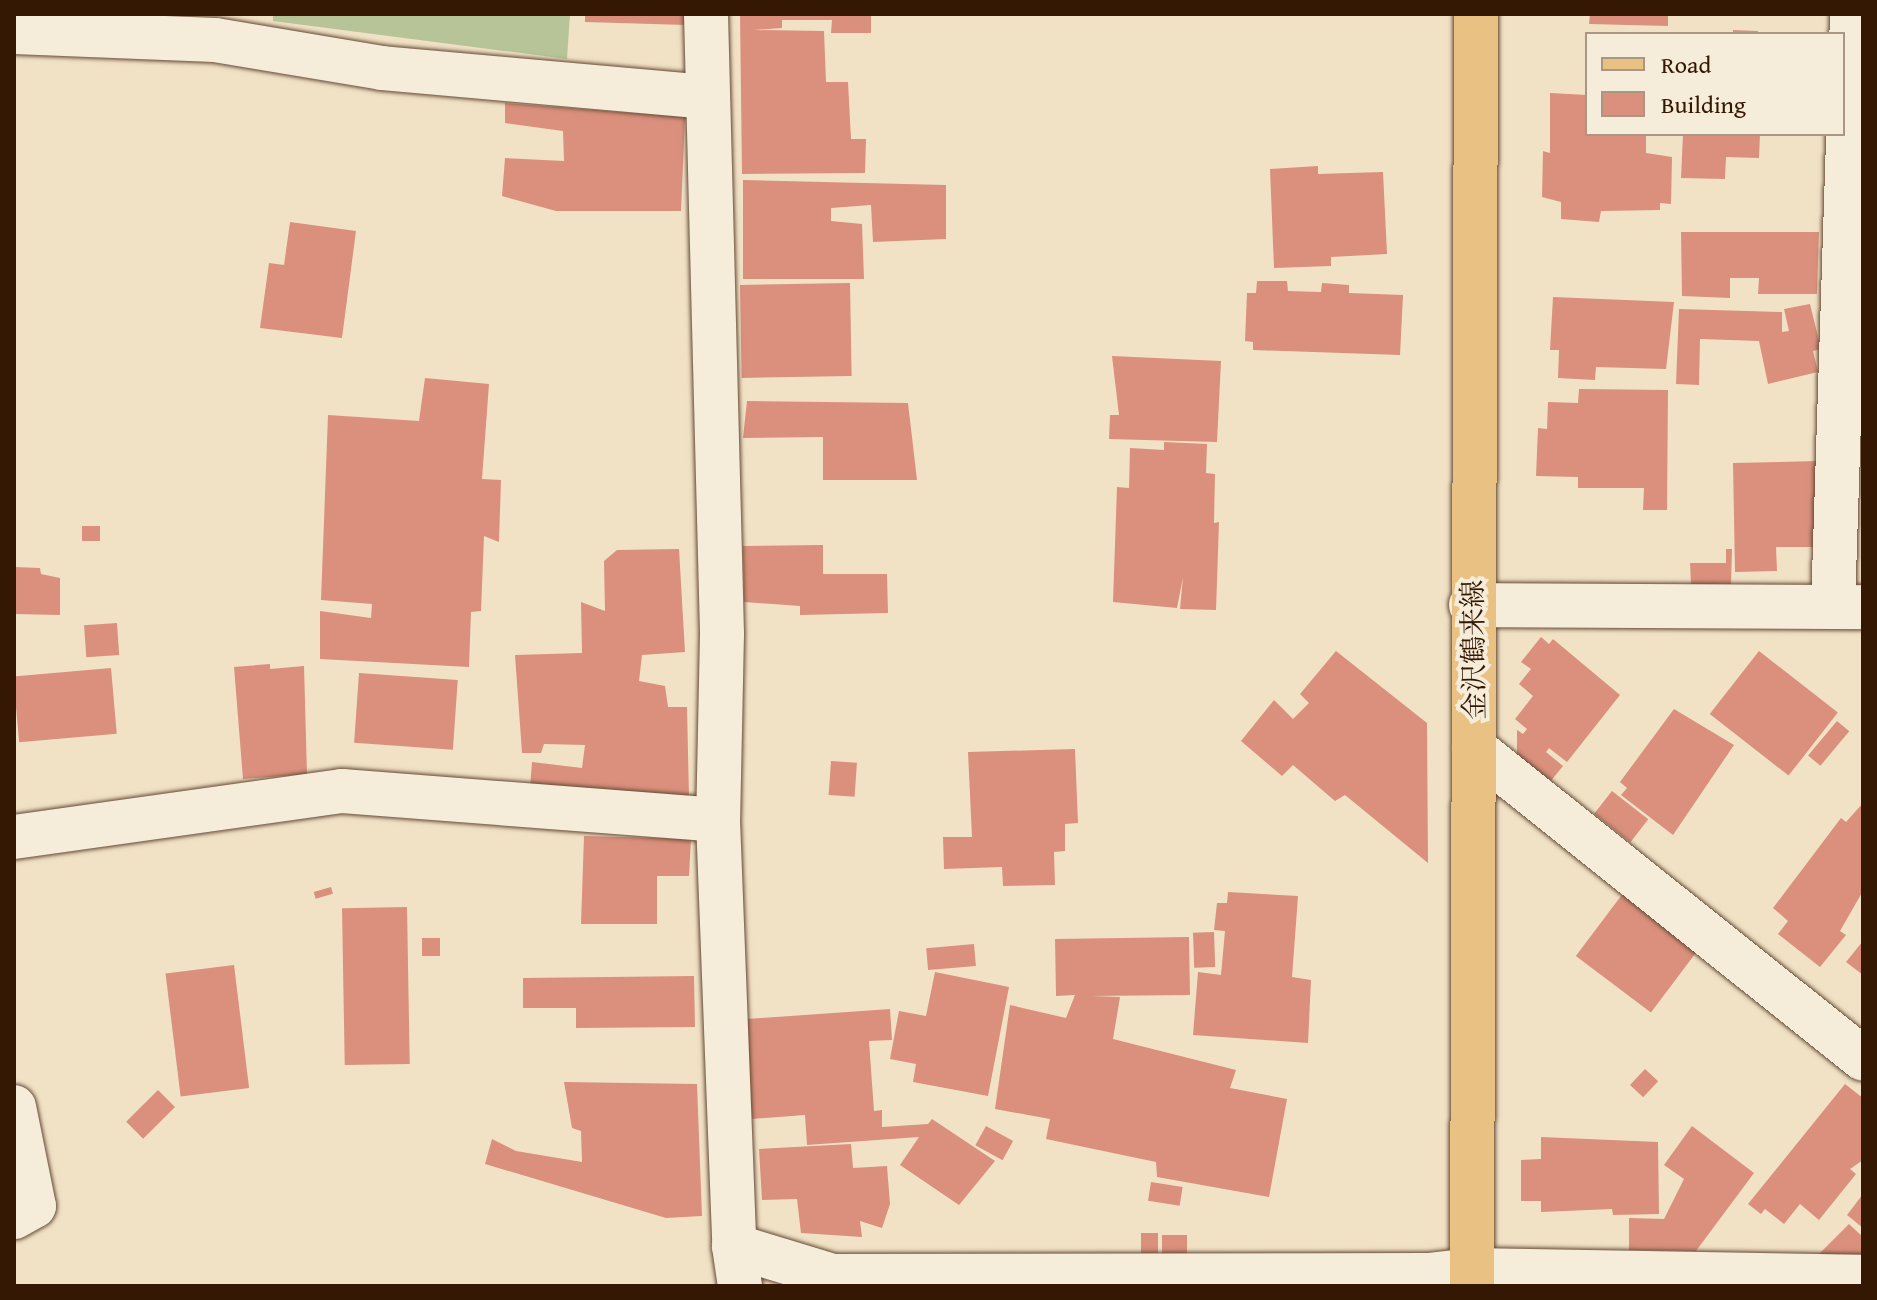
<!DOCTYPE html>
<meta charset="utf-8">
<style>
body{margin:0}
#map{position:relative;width:1877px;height:1300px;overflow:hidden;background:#f1e2c6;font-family:"Gentium Book Plus","Noto Serif JP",serif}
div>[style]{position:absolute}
.green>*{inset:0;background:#b6c498}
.building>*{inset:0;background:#da907c;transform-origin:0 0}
.roads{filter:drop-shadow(0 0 2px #644a34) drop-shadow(0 0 2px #644a34)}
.minor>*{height:44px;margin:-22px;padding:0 22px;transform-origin:22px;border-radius:22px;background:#f6ecda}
.major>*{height:44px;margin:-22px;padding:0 22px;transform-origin:22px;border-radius:22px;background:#e8c183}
span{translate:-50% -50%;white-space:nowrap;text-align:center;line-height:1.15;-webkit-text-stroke:8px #f6ecda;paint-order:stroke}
.street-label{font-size:28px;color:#351804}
.frame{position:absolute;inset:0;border:16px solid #351804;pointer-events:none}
.legend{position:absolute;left:1585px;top:32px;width:260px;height:104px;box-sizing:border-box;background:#f6ecda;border:2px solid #a99784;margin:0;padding:10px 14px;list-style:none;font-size:24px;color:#351804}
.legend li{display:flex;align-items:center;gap:16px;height:40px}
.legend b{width:40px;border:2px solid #a99784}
</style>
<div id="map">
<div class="green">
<div style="clip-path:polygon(273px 14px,570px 14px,567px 59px,273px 21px)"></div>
</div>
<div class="building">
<div style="clip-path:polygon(585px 14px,687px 14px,686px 25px,585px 22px)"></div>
<div style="clip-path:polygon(740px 14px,871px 14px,871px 33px,831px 33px,832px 20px,782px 20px,782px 28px,754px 30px,824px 31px,826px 82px,848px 82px,851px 139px,866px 139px,865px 173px,742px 174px)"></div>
<div style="clip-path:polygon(1590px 14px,1668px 14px,1668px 26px,1589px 24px)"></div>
<div style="clip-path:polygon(1733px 30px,1758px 31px,1758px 34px,1733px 34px)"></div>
<div style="clip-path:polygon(1550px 93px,1587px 95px,1587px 134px,1646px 134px,1646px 153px,1672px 157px,1671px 204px,1660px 203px,1660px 210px,1601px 211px,1599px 222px,1561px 219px,1561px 202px,1542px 197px,1543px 151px,1550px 153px)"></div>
<div style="clip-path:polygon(505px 103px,685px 117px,681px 211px,556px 211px,502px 196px,505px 158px,564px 161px,563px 131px,505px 123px)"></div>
<div style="clip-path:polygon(1683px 134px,1760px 134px,1759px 158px,1726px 157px,1725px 179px,1681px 178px)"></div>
<div style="clip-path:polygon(1318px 166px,1318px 174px,1383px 172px,1387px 254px,1331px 257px,1331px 266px,1274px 268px,1270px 169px)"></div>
<div style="clip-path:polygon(743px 180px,946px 185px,946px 239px,873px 242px,871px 205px,831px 208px,831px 221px,862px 224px,864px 279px,743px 279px)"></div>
<div style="clip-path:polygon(290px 222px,356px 231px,342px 338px,260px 328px,269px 263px,284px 265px)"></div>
<div style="clip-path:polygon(1681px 232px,1819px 232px,1817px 294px,1758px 294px,1759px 278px,1730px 278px,1730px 298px,1682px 296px)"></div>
<div style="clip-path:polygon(1257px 281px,1287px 281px,1288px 291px,1321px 292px,1322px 283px,1349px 285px,1349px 293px,1403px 295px,1400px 355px,1253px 350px,1253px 342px,1245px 341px,1247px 293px,1256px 293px)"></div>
<div style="left:850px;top:283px;width:93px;height:110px;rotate:89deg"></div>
<div style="clip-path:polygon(1553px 297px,1674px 302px,1666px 369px,1596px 367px,1595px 380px,1558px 378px,1559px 350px,1550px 350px)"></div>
<div style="clip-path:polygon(1810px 304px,1821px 349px,1813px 351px,1818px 372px,1768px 384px,1759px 341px,1700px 339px,1699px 385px,1676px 384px,1679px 309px,1782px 312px,1782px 332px,1789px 331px,1784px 309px)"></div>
<div style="clip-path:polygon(1112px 356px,1221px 361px,1217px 442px,1109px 439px,1110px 415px,1119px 415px)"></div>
<div style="clip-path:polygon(425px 378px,489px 384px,482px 479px,501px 480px,499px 542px,484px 536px,481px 611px,471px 612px,469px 667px,320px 659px,320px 611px,371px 618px,372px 604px,321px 600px,328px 415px,419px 421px)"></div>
<div style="clip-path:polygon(1579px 389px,1668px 390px,1667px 510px,1643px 510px,1644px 488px,1578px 488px,1578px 477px,1536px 476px,1538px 428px,1547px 429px,1548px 402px,1578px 403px)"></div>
<div style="clip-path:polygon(747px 401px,908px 403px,917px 480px,823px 480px,823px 437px,743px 438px)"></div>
<div style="clip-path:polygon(1164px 442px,1207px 444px,1206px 473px,1215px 474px,1214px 523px,1219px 522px,1216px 610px,1180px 609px,1183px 577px,1177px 608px,1113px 602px,1117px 487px,1129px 488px,1130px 448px,1164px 450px)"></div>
<div style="clip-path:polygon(1818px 461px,1818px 547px,1776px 547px,1777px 571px,1735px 572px,1733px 463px)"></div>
<div style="left:82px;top:526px;width:18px;height:15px"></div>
<div style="clip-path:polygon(823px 545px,823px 574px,887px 574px,888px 613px,800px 615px,800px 606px,744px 602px,743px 546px)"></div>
<div style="clip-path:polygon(679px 549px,685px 652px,642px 655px,639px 681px,665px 686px,668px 707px,687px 707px,689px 796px,530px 788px,532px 762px,582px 768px,585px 745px,544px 744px,541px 753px,522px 753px,515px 655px,582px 653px,581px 602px,605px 611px,604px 561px,617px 550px)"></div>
<div style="clip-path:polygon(1726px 549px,1732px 549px,1731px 584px,1691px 584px,1690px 563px,1726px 563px)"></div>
<div style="clip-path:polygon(14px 567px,40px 568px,41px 574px,60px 578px,60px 615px,14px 614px)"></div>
<div style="left:117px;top:623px;width:32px;height:33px;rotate:86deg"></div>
<div style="clip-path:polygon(1541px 637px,1549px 644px,1553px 639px,1620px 695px,1567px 762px,1549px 748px,1546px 752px,1563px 766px,1550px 782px,1517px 755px,1517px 730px,1523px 734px,1527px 729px,1515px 719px,1533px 696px,1519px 684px,1531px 669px,1521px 662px)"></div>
<div style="clip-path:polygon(1336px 651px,1427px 723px,1428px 863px,1345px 795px,1335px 801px,1293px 765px,1282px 776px,1241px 741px,1274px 700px,1293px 719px,1309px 703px,1300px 694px)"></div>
<div style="left:1759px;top:651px;width:100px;height:80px;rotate:38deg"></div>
<div style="clip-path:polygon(270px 664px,270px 669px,304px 666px,307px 774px,243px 779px,234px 667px)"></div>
<div style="left:111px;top:668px;width:66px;height:98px;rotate:85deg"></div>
<div style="left:359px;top:673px;width:99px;height:70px;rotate:4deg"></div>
<div style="clip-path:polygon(1674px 709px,1734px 745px,1673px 835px,1621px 795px,1627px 788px,1620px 782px)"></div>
<div style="left:1837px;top:721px;width:16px;height:45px;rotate:40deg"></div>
<div style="clip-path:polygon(1075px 749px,1078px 823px,1065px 824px,1065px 851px,1054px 852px,1055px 885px,1003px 886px,1002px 867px,944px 869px,943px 837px,972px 837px,968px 752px)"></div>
<div style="left:831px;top:761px;width:26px;height:34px;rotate:4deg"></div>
<div style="left:1612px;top:791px;width:46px;height:29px;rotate:38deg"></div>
<div style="clip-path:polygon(1863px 803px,1863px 891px,1840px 931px,1846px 935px,1820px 967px,1778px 934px,1788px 921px,1773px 908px,1841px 818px,1846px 822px)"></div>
<div style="clip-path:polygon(584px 836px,691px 839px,689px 876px,657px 876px,657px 924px,581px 924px)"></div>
<div style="left:331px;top:887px;width:7px;height:18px;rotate:74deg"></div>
<div style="clip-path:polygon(1228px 892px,1298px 896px,1292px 977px,1311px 980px,1308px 1043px,1193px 1035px,1198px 972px,1221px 975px,1225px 931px,1214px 930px,1217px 903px,1227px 903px)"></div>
<div style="left:1624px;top:892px;width:94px;height:80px;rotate:37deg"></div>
<div style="left:407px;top:907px;width:157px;height:65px;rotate:89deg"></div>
<div style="left:1214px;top:932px;width:35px;height:21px;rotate:88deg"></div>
<div style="clip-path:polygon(1189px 937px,1190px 995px,1091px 996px,1120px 997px,1113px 1039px,1236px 1070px,1230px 1088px,1287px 1099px,1269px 1197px,1157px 1177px,1156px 1162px,1046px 1139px,1050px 1119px,995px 1109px,1010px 1005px,1066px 1018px,1075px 995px,1056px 996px,1055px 939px)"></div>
<div style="left:422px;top:938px;width:18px;height:18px"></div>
<div style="clip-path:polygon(1863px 941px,1863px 975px,1846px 962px)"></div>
<div style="left:974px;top:944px;width:22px;height:48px;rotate:85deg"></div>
<div style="left:234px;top:965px;width:124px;height:69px;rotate:83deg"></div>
<div style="clip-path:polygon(935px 972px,1009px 987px,988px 1096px,913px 1082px,916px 1064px,890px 1059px,899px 1011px,926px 1016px)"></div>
<div style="clip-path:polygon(694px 976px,695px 1027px,576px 1028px,576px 1008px,523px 1008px,523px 978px)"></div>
<div style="clip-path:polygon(890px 1009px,892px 1040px,869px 1041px,874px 1111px,882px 1110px,882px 1127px,928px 1124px,932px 1119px,995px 1161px,959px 1205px,900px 1165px,919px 1137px,807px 1145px,805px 1115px,752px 1119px,746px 1019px)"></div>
<div style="left:1645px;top:1069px;width:18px;height:22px;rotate:43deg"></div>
<div style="clip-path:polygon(564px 1082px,697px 1084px,702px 1216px,666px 1218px,485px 1164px,492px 1139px,516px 1151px,582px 1162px,581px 1131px,572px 1128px)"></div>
<div style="clip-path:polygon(1845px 1084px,1863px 1098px,1863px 1160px,1850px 1169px,1856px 1174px,1819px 1220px,1800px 1204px,1784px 1224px,1765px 1209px,1761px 1214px,1748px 1204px)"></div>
<div style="left:158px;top:1090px;width:24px;height:45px;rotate:45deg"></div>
<div style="left:986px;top:1126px;width:31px;height:22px;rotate:29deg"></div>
<div style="clip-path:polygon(1692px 1126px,1754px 1173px,1696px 1251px,1629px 1250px,1629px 1218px,1664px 1219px,1684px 1179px,1664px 1165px)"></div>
<div style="clip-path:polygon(1541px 1137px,1658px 1142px,1659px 1214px,1613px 1215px,1612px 1209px,1541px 1212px,1541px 1201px,1521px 1201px,1521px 1160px,1541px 1159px)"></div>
<div style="clip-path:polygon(851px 1144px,853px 1168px,887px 1166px,890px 1204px,882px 1228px,860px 1221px,862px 1237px,801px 1233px,797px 1199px,762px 1200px,759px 1149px)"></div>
<div style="left:1151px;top:1182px;width:32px;height:19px;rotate:9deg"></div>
<div style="clip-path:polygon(1863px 1194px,1863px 1228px,1847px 1215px)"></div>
<div style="clip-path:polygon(1849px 1224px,1863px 1237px,1863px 1258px,1815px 1258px)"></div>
<div style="left:1141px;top:1233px;width:17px;height:20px"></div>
<div style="left:1162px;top:1235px;width:25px;height:19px"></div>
</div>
<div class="roads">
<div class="minor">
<div style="left:706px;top:14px;width:620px;rotate:88.52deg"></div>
<div style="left:722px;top:634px;width:186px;rotate:91.2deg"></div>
<div style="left:718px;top:820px;width:426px;rotate:87.8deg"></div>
<div style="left:734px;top:1246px;width:40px;rotate:81.5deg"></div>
<div style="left:14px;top:32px;width:201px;rotate:2.3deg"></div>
<div style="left:215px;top:40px;width:169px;rotate:9.5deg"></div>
<div style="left:382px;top:68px;width:326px;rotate:5.1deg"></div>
<div style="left:1471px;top:605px;width:390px;rotate:0.3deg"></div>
<div style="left:1833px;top:607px;width:593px;rotate:-88.16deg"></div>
<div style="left:1474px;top:748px;width:498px;rotate:38.6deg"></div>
<div style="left:14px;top:837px;width:331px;rotate:-8deg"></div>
<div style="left:342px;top:791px;width:377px;rotate:4.4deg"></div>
<div style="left:14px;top:1107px;width:101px;rotate:78.6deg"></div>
<div style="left:34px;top:1206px;width:23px;rotate:151deg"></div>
<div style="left:734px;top:1246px;width:103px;rotate:16.9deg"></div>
<div style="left:833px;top:1276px;width:595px;rotate:-0.1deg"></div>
<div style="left:1428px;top:1275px;width:44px;rotate:-6.5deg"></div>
<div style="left:1472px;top:1270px;width:391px;rotate:1deg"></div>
</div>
<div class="major">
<div style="left:1472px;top:1286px;width:1272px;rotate:-89.82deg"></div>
</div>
</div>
<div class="street-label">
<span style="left:1473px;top:650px;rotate:-91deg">金沢鶴来線</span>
</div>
<div class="frame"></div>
<ul class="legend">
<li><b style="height:10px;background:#e8c183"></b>Road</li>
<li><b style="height:22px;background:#da907c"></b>Building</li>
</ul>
</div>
